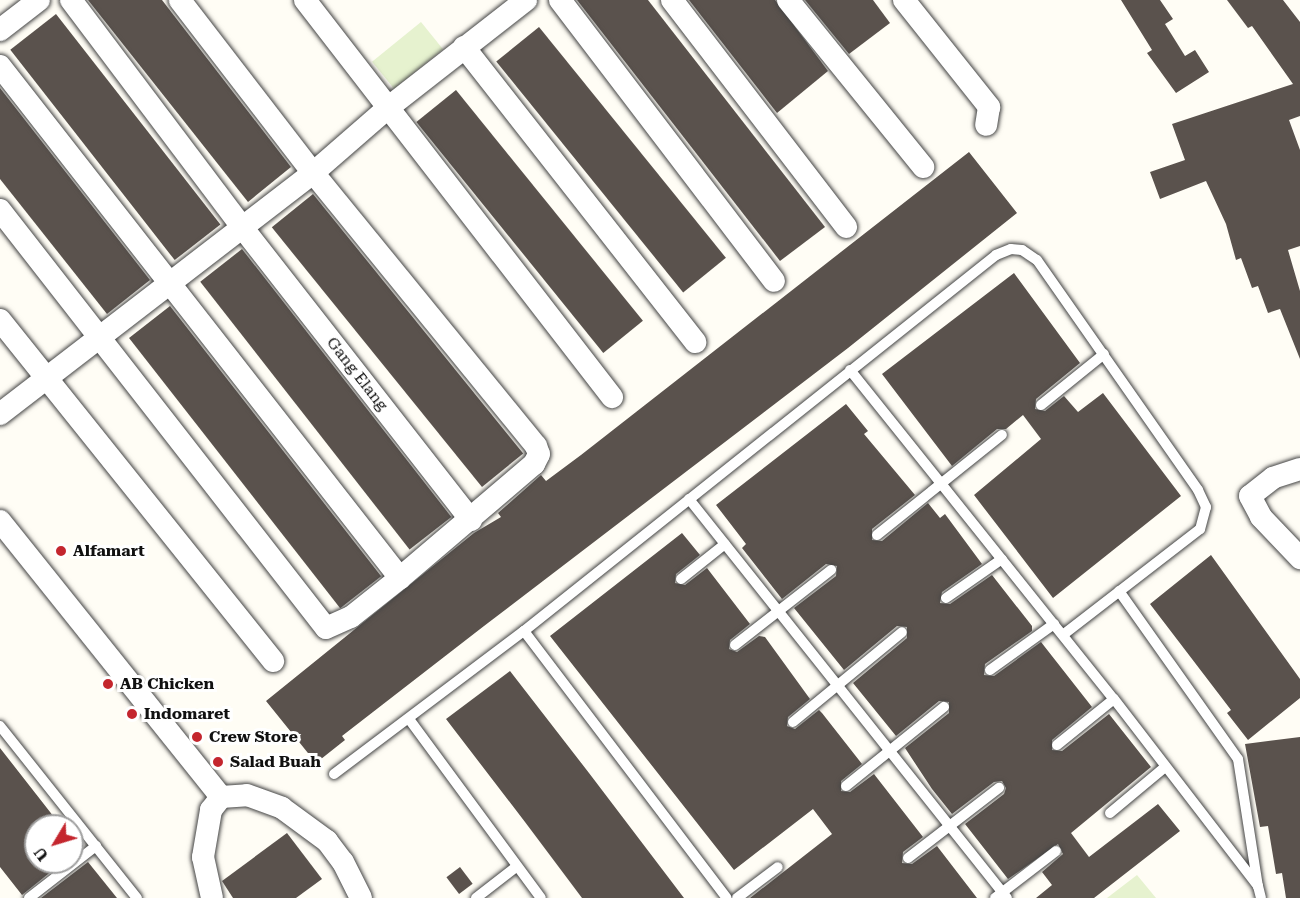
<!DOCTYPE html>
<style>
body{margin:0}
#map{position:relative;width:1300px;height:898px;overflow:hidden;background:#fffdf5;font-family:"Roboto Serif",serif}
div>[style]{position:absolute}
.pitch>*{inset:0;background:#e6f2cf;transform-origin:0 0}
.building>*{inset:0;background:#5a524d;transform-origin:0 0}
.roads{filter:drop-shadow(0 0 2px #444) drop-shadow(0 0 2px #444)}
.service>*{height:10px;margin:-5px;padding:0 5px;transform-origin:5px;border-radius:5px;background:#fff}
.minor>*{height:22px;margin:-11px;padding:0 11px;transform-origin:11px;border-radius:11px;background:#fff}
.dots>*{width:16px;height:16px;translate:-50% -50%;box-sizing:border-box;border:3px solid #fff;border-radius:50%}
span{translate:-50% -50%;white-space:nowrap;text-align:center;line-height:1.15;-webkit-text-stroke:6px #fff;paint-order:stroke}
.street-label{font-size:16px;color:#111}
.poi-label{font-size:16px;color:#111;font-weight:700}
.left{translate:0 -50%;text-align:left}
.north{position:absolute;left:24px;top:814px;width:60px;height:60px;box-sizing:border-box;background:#fff;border:2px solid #a0a0a0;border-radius:50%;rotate:232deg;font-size:16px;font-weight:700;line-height:24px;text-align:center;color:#111}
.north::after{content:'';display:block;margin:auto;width:21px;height:27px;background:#c4262e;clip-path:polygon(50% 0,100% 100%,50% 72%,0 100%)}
</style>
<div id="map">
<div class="pitch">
<div style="left:421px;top:22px;width:35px;height:63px;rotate:51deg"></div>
<div style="clip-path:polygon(1137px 875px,1156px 898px,1107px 898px)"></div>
</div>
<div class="building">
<div style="clip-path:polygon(88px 0,162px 0,291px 167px,248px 202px)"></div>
<div style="clip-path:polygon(577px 0,648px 0,825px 227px,780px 261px)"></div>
<div style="clip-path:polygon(689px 0,775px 0,828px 71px,777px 113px)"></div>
<div style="clip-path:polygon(805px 0,873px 0,890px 23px,849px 54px)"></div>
<div style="clip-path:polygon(1121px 0,1160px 0,1173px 19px,1165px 24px,1185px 56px,1195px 50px,1209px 72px,1176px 93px,1147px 53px,1152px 50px)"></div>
<div style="clip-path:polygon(1227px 0,1283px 0,1300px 22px,1300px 116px,1289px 120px,1300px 150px,1300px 246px,1288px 250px,1300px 291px,1300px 359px,1280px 309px,1268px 313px,1258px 286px,1252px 288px,1241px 258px,1236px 260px,1226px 224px,1206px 181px,1160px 199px,1150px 172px,1185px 160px,1172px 124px,1293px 84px,1252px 26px,1248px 28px)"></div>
<div style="left:56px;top:14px;width:267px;height:58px;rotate:52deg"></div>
<div style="left:539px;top:27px;width:297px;height:55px;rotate:51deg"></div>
<div style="clip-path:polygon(0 88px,150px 280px,107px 314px,0 179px)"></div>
<div style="left:456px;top:90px;width:297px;height:51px;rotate:51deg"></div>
<div style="clip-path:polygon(969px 152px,1017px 213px,848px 348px,484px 626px,342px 736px,345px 740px,316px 763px,266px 701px,474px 533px,501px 517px,498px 513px,541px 475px,546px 481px,581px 455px)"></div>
<div style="left:313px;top:194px;width:334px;height:53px;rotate:51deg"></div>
<div style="left:242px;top:249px;width:340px;height:53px;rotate:52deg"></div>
<div style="clip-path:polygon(1014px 273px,1080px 363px,1036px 399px,1035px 409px,1045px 411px,1064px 396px,1078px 412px,1103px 393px,1181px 496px,1053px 598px,974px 495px,1041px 439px,1023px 415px,1006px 429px,997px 429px,952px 466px,882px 374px)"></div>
<div style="left:170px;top:306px;width:343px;height:52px;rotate:52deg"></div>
<div style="clip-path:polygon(846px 404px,868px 431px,864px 434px,915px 495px,872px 529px,872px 540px,882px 541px,928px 503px,940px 518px,945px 514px,982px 564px,942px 592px,940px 603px,950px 604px,992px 575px,1032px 626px,1032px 631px,985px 664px,984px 675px,994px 676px,1041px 642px,1092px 707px,1052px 740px,1052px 750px,1062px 751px,1109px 714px,1151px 767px,1071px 833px,1089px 857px,1158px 804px,1180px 831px,1094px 898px,1036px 898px,1052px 885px,1042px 872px,1063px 854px,1058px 844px,1008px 879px,965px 824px,1004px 794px,1006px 788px,1002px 781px,994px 782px,952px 814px,932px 789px,905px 748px,949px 713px,949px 702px,939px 701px,896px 736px,853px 683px,907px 638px,907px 627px,897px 626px,844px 670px,794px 608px,836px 576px,837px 566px,826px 564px,782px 599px,742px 548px,746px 544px,716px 505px)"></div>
<div style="clip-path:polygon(682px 533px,700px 555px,676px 574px,675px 583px,685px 585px,707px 568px,750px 624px,730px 640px,729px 649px,737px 652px,759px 636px,765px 637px,810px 699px,788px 717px,787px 726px,795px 729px,819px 710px,822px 713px,862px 764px,841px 781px,841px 791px,850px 792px,874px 774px,923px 837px,903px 852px,902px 863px,912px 864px,937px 846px,977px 898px,750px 898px,832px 834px,813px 809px,734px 870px,550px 636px)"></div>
<div style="clip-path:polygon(1211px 555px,1300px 679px,1300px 698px,1248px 740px,1227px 713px,1231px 710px,1150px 604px)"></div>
<div style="clip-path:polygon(510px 671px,589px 773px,684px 898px,582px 898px,525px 822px,446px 719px)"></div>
<div style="clip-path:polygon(1300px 737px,1300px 898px,1286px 898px,1282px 873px,1276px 874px,1268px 826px,1260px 827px,1245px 744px)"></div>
<div style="clip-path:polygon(0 748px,61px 826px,36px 826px,36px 862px,63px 862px,22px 895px,0 867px)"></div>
<div style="clip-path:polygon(287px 833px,322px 879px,296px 898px,233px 898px,222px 881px)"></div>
<div style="clip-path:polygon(88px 862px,117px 898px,41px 898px)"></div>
<div style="left:460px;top:867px;width:21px;height:17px;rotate:53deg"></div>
</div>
<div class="roads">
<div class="service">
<div style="left:850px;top:370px;width:422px;rotate:51.3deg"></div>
<div style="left:1114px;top:699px;width:236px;rotate:52.4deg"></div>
<div style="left:1258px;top:886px;width:12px;rotate:76deg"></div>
<div style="left:1041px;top:405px;width:81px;rotate:-39deg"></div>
<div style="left:689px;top:499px;width:510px;rotate:51.45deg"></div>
<div style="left:877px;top:535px;width:160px;rotate:-38.7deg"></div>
<div style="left:681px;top:579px;width:56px;rotate:-38.5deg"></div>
<div style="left:1119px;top:591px;width:206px;rotate:54.7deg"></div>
<div style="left:1238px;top:759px;width:129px;rotate:81.1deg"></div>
<div style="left:946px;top:598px;width:68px;rotate:-34.9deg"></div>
<div style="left:524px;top:631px;width:335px;rotate:52.8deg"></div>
<div style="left:735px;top:645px;width:122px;rotate:-38deg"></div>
<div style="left:990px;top:670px;width:79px;rotate:-35.7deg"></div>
<div style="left:409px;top:719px;width:222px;rotate:53.6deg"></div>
<div style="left:793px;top:722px;width:141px;rotate:-39.5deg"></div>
<div style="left:0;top:726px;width:220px;rotate:51.5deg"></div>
<div style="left:1057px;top:745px;width:73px;rotate:-38.9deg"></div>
<div style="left:334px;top:774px;width:238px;rotate:-37deg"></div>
<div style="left:524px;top:631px;width:603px;rotate:-38.54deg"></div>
<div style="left:996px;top:255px;width:16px;rotate:-22deg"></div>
<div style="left:1011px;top:249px;width:11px;rotate:5deg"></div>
<div style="left:1022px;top:250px;width:18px;rotate:34deg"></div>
<div style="left:1037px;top:260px;width:281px;rotate:55deg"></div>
<div style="left:1198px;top:490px;width:19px;rotate:65deg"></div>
<div style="left:1206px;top:507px;width:23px;rotate:105deg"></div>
<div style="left:1200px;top:529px;width:173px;rotate:142.3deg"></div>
<div style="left:846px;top:786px;width:126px;rotate:-38.9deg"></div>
<div style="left:1110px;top:813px;width:72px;rotate:-39.9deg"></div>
<div style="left:908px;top:858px;width:115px;rotate:-37.6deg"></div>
<div style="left:29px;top:898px;width:85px;rotate:-37.8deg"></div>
<div style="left:476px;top:898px;width:51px;rotate:-37.8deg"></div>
<div style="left:737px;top:898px;width:51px;rotate:-37.1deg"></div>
<div style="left:995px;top:898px;width:77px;rotate:-37.6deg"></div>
</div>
<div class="minor">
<div style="left:71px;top:0;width:284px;rotate:53deg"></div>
<div style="left:242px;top:227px;width:372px;rotate:52deg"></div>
<div style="left:305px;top:0;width:502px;rotate:52.29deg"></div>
<div style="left:560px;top:0;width:353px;rotate:52.7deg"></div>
<div style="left:672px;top:0;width:286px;rotate:52.5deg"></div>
<div style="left:788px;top:0;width:215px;rotate:51deg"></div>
<div style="left:904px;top:0;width:137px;rotate:51.5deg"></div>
<div style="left:989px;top:107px;width:18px;rotate:99deg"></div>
<div style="left:0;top:30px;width:49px;rotate:-37.6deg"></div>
<div style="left:464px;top:47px;width:375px;rotate:51.9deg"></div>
<div style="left:0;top:66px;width:650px;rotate:52deg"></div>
<div style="left:0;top:210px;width:530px;rotate:52.05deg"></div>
<div style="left:326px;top:628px;width:27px;rotate:-24deg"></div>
<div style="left:351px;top:617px;width:63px;rotate:-38.5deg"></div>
<div style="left:400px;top:578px;width:176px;rotate:-40.4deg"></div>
<div style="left:534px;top:464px;width:11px;rotate:-63deg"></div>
<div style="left:539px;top:454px;width:9px;rotate:-111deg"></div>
<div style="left:536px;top:446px;width:353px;rotate:-129.2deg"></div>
<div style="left:313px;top:173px;width:218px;rotate:-127.6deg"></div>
<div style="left:0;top:320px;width:437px;rotate:51.3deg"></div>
<div style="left:0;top:414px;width:395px;rotate:-37.6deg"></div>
<div style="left:313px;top:173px;width:101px;rotate:-41deg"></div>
<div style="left:389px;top:107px;width:174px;rotate:-38deg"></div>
<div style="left:1300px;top:469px;width:28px;rotate:162deg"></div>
<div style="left:1273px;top:478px;width:29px;rotate:142deg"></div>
<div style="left:1250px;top:496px;width:24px;rotate:62deg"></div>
<div style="left:1261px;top:517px;width:57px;rotate:46.4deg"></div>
<div style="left:0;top:521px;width:354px;rotate:51.3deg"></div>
<div style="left:212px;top:898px;width:42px;rotate:-102.4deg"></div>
<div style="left:203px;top:857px;width:48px;rotate:-80.3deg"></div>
<div style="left:211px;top:810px;width:16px;rotate:-52deg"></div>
<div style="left:221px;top:797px;width:26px;rotate:-4deg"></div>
<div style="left:247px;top:795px;width:37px;rotate:20deg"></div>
<div style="left:282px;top:808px;width:56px;rotate:36.3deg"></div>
<div style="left:327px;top:841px;width:26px;rotate:53deg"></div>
<div style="left:343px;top:862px;width:40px;rotate:63.4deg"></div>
</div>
</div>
<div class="dots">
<div style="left:61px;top:551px;background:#c4262e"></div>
<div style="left:108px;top:684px;background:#c4262e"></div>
<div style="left:132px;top:714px;background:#c4262e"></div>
<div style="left:197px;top:737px;background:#c4262e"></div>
<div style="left:218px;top:762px;background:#c4262e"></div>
</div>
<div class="street-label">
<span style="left:357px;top:374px;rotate:52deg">Gang Elang</span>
</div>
<div class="poi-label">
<span class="left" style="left:73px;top:551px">Alfamart</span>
<span class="left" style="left:120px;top:684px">AB Chicken</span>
<span class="left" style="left:144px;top:714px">Indomaret</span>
<span class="left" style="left:209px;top:737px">Crew Store</span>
<span class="left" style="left:230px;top:762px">Salad Buah</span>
</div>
<div class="north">U</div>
</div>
